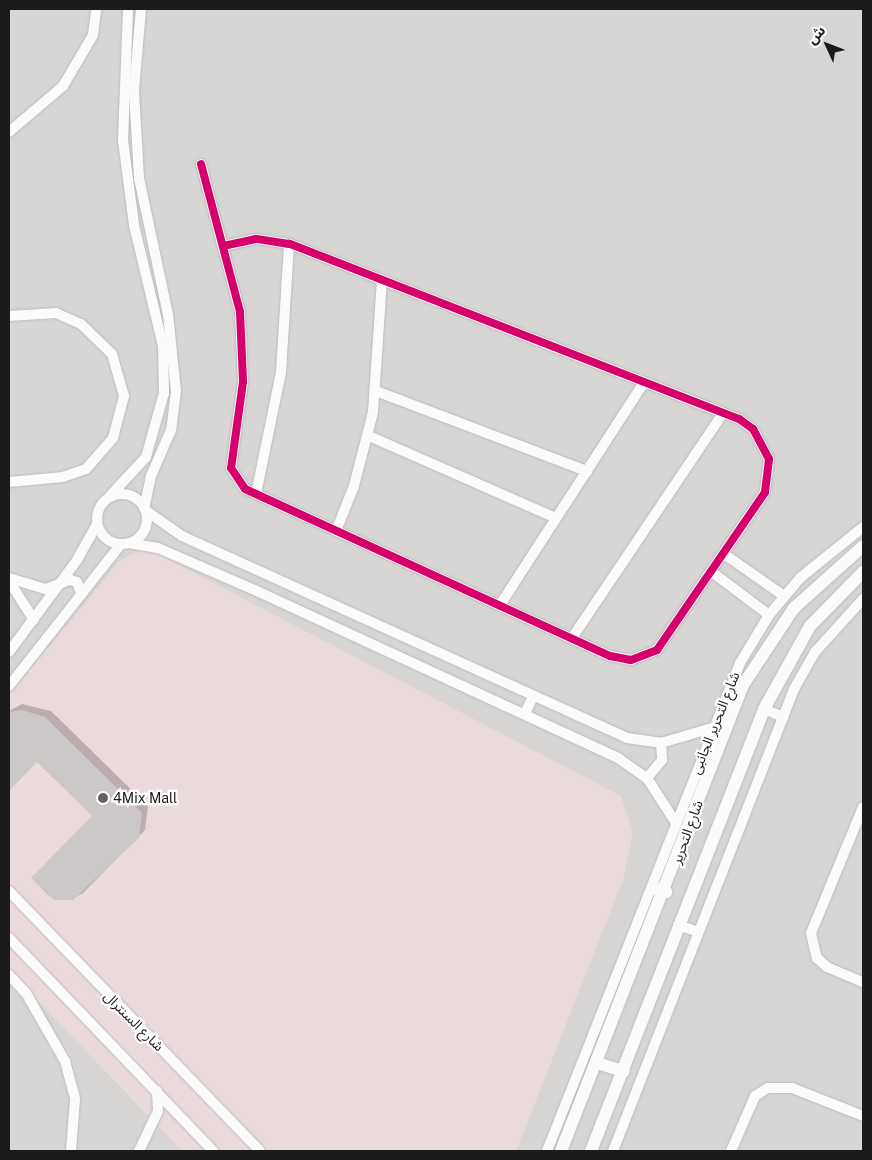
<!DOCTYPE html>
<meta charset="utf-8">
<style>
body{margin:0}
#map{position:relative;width:872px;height:1160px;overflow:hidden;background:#e9e6e4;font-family:"Public Sans","Noto Sans Arabic",sans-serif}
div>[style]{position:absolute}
.residential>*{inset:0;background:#d8d6d5;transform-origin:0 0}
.commercial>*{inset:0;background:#ebdadc}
.shadow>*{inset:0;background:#0003}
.building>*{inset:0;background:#ccc8c7}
.roads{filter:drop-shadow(0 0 1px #bcbbba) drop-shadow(0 0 1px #bcbbba)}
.minor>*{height:10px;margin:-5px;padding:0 5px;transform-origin:5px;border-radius:5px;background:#fcfbfb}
.minor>.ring{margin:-5px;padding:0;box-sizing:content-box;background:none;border:10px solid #fcfbfb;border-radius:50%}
.tertiary>*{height:12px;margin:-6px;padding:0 6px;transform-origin:6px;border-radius:6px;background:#fcfbfb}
.cycleway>*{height:8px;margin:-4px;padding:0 4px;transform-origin:4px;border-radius:4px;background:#d6006c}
.dots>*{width:14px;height:14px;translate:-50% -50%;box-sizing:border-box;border:2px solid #fff;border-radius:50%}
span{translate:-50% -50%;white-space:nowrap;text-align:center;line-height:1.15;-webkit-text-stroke:4.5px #fff;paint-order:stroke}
.street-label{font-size:14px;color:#1b1b1b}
.poi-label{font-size:14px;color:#1b1b1b}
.left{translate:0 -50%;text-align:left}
.frame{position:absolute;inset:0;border:10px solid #1b1b1b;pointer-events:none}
.north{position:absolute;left:802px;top:20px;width:50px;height:50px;-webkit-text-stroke:4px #fff;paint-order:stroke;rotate:313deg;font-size:14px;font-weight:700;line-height:20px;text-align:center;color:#1b1b1b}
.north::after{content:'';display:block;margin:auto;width:18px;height:22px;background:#1b1b1b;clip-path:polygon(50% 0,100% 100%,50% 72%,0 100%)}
</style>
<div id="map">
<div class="residential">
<div style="left:9px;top:9px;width:854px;height:1142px"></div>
</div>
<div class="commercial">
<div style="clip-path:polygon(152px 551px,621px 796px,633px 832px,623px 880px,516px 1151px,182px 1151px,9px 971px,9px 695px,119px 562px,135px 552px)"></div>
</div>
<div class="shadow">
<div style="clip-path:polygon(22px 704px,51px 711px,148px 806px,145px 830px,82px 894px,64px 900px,48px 895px,32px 878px,94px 816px,37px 761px,9px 789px,9px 711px)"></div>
</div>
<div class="building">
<div style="clip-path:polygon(22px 710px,45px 717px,142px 813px,139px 838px,73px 900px,54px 900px,31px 878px,92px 816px,37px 762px,9px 791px,9px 712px)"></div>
</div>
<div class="roads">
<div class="minor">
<div style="left:141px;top:9px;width:82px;rotate:94.9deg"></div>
<div style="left:134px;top:91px;width:87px;rotate:86.7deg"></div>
<div style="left:139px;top:178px;width:139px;rotate:78deg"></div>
<div style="left:168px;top:314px;width:77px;rotate:84.1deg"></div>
<div style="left:176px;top:391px;width:39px;rotate:97deg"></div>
<div style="left:171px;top:430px;width:50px;rotate:113.5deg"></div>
<div style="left:151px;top:476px;width:33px;rotate:102deg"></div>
<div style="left:9px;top:132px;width:71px;rotate:-40.4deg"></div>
<div style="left:63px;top:86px;width:59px;rotate:-59.5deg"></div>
<div style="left:93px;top:35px;width:26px;rotate:-83deg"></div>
<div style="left:201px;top:164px;width:153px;rotate:75.2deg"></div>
<div style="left:240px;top:312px;width:70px;rotate:87.5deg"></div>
<div style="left:243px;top:382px;width:87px;rotate:97.9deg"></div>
<div style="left:231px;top:468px;width:25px;rotate:56deg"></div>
<div style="left:245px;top:489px;width:401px;rotate:24.6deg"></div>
<div style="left:610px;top:656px;width:21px;rotate:11deg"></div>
<div style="left:631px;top:660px;width:28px;rotate:-21deg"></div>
<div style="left:657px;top:650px;width:191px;rotate:-55.6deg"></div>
<div style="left:765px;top:492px;width:33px;rotate:-83deg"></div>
<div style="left:769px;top:459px;width:34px;rotate:-118deg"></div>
<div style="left:753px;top:429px;width:17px;rotate:-144deg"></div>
<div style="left:739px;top:419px;width:483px;rotate:-158.7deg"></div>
<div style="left:289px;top:244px;width:33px;rotate:-171deg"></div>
<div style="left:256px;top:239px;width:33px;rotate:168deg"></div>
<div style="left:9px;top:316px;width:47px;rotate:-3.7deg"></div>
<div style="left:56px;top:313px;width:27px;rotate:24deg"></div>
<div style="left:81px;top:324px;width:43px;rotate:44.1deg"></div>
<div style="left:112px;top:354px;width:44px;rotate:74.1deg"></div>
<div style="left:124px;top:396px;width:43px;rotate:104.7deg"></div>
<div style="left:113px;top:438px;width:41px;rotate:131.1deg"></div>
<div style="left:86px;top:469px;width:24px;rotate:161deg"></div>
<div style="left:63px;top:477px;width:54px;rotate:174.7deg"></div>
<div style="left:376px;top:391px;width:226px;rotate:20.8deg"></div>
<div style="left:369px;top:436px;width:204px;rotate:23.7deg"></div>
<div style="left:256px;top:494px;width:125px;rotate:-78.4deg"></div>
<div style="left:281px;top:372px;width:128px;rotate:-86.4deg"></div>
<div class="ring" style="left:97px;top:494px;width:40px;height:40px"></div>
<div style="left:110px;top:496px;width:53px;rotate:-47.3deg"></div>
<div style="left:146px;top:457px;width:66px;rotate:-74.3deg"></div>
<div style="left:164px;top:393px;width:47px;rotate:-91.2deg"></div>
<div style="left:163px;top:346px;width:124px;rotate:-103.5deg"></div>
<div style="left:134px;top:225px;width:86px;rotate:-97.4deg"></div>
<div style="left:123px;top:140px;width:131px;rotate:-87.8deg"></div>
<div style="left:145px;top:510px;width:45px;rotate:35.1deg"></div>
<div style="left:182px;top:536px;width:489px;rotate:24.4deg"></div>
<div style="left:627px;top:738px;width:34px;rotate:8deg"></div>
<div style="left:661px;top:743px;width:53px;rotate:-16.4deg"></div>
<div style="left:336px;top:531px;width:48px;rotate:-68.2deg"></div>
<div style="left:354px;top:486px;width:76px;rotate:-75.6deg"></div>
<div style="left:373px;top:412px;width:131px;rotate:-86.1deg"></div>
<div style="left:129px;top:543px;width:29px;rotate:10deg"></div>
<div style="left:158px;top:548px;width:110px;rotate:23.5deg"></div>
<div style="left:259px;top:592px;width:396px;rotate:24.8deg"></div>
<div style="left:618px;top:758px;width:35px;rotate:35deg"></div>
<div style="left:647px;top:778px;width:54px;rotate:57.2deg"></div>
<div style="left:724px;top:554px;width:73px;rotate:35deg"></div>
<div style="left:712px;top:572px;width:71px;rotate:37deg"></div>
<div style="left:9px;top:578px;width:39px;rotate:17deg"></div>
<div style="left:46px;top:589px;width:26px;rotate:-21deg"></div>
<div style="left:70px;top:580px;width:7px;rotate:16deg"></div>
<div style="left:77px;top:582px;width:12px;rotate:70deg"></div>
<div style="left:9px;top:581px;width:46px;rotate:57.3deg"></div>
<div style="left:500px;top:605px;width:263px;rotate:-57.1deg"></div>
<div style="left:572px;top:638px;width:271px;rotate:-56.1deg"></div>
<div style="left:9px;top:652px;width:114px;rotate:-53.5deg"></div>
<div style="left:77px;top:560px;width:41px;rotate:-60.9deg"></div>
<div style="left:9px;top:686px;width:181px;rotate:-51.7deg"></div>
<div style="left:764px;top:709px;width:21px;rotate:23deg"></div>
<div style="left:525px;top:714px;width:20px;rotate:-66deg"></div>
<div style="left:647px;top:778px;width:23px;rotate:-50deg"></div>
<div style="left:662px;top:760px;width:17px;rotate:-93deg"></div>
<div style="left:863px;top:807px;width:136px;rotate:112.4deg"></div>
<div style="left:811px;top:933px;width:26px;rotate:77deg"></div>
<div style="left:817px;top:958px;width:13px;rotate:42deg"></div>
<div style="left:827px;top:967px;width:39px;rotate:23deg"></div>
<div style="left:9px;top:891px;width:361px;rotate:46deg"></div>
<div style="left:678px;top:925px;width:21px;rotate:19deg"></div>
<div style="left:9px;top:938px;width:295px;rotate:46.2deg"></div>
<div style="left:9px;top:975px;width:25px;rotate:47deg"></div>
<div style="left:26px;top:993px;width:78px;rotate:60.2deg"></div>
<div style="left:65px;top:1061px;width:39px;rotate:75deg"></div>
<div style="left:75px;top:1099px;width:52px;rotate:94.4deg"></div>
<div style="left:139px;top:1151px;width:44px;rotate:-64.6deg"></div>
<div style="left:158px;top:1111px;width:20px;rotate:-93deg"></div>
<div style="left:547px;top:1151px;width:525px;rotate:-68.42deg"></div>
<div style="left:740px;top:663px;width:56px;rotate:-58.9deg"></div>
<div style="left:769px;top:615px;width:48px;rotate:-50deg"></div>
<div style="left:800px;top:578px;width:81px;rotate:-39deg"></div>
<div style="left:613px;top:1151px;width:496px;rotate:-68.6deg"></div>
<div style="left:794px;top:689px;width:43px;rotate:-60.4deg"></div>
<div style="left:815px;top:652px;width:72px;rotate:-47.8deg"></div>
<div style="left:731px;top:1151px;width:60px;rotate:-66.4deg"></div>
<div style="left:755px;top:1096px;width:15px;rotate:-32deg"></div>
<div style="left:768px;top:1088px;width:24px"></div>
<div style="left:792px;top:1088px;width:76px;rotate:21.5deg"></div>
</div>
<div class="tertiary">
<div style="left:652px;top:888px;width:15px;rotate:16deg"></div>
<div style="left:597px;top:1063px;width:28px;rotate:17deg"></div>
<div style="left:561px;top:1151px;width:500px;rotate:-68.67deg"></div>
<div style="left:743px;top:685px;width:92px;rotate:-56.5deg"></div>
<div style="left:794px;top:608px;width:93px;rotate:-41.9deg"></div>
<div style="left:591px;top:1151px;width:475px;rotate:-68.6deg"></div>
<div style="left:764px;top:709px;width:95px;rotate:-61deg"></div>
<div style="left:810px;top:626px;width:76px;rotate:-45.5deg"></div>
</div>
</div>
<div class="cycleway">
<div style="left:201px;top:164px;width:153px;rotate:75.2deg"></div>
<div style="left:240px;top:312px;width:70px;rotate:87.5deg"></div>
<div style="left:243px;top:382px;width:87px;rotate:97.9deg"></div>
<div style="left:231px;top:468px;width:25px;rotate:56deg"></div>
<div style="left:245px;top:489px;width:401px;rotate:24.6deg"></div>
<div style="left:610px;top:656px;width:21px;rotate:11deg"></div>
<div style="left:631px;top:660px;width:28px;rotate:-21deg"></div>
<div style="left:657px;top:650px;width:191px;rotate:-55.6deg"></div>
<div style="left:765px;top:492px;width:33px;rotate:-83deg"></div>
<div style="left:769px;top:459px;width:34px;rotate:-118deg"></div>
<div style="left:753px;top:429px;width:17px;rotate:-144deg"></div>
<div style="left:739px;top:419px;width:483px;rotate:-158.7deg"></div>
<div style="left:289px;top:244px;width:33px;rotate:-171deg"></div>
<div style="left:256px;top:239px;width:33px;rotate:168deg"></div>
</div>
<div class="dots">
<div style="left:103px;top:798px;background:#636261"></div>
</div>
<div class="street-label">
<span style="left:715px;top:723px;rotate:-68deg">شارع التحرير الجانبى</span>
<span style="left:687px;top:832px;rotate:-70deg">شارع التحرير</span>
<span style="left:134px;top:1021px;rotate:45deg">شارع السنترال</span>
</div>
<div class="poi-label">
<span class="left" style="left:113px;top:798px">4Mix Mall</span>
</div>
<div class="frame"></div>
<div class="north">ش</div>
</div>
